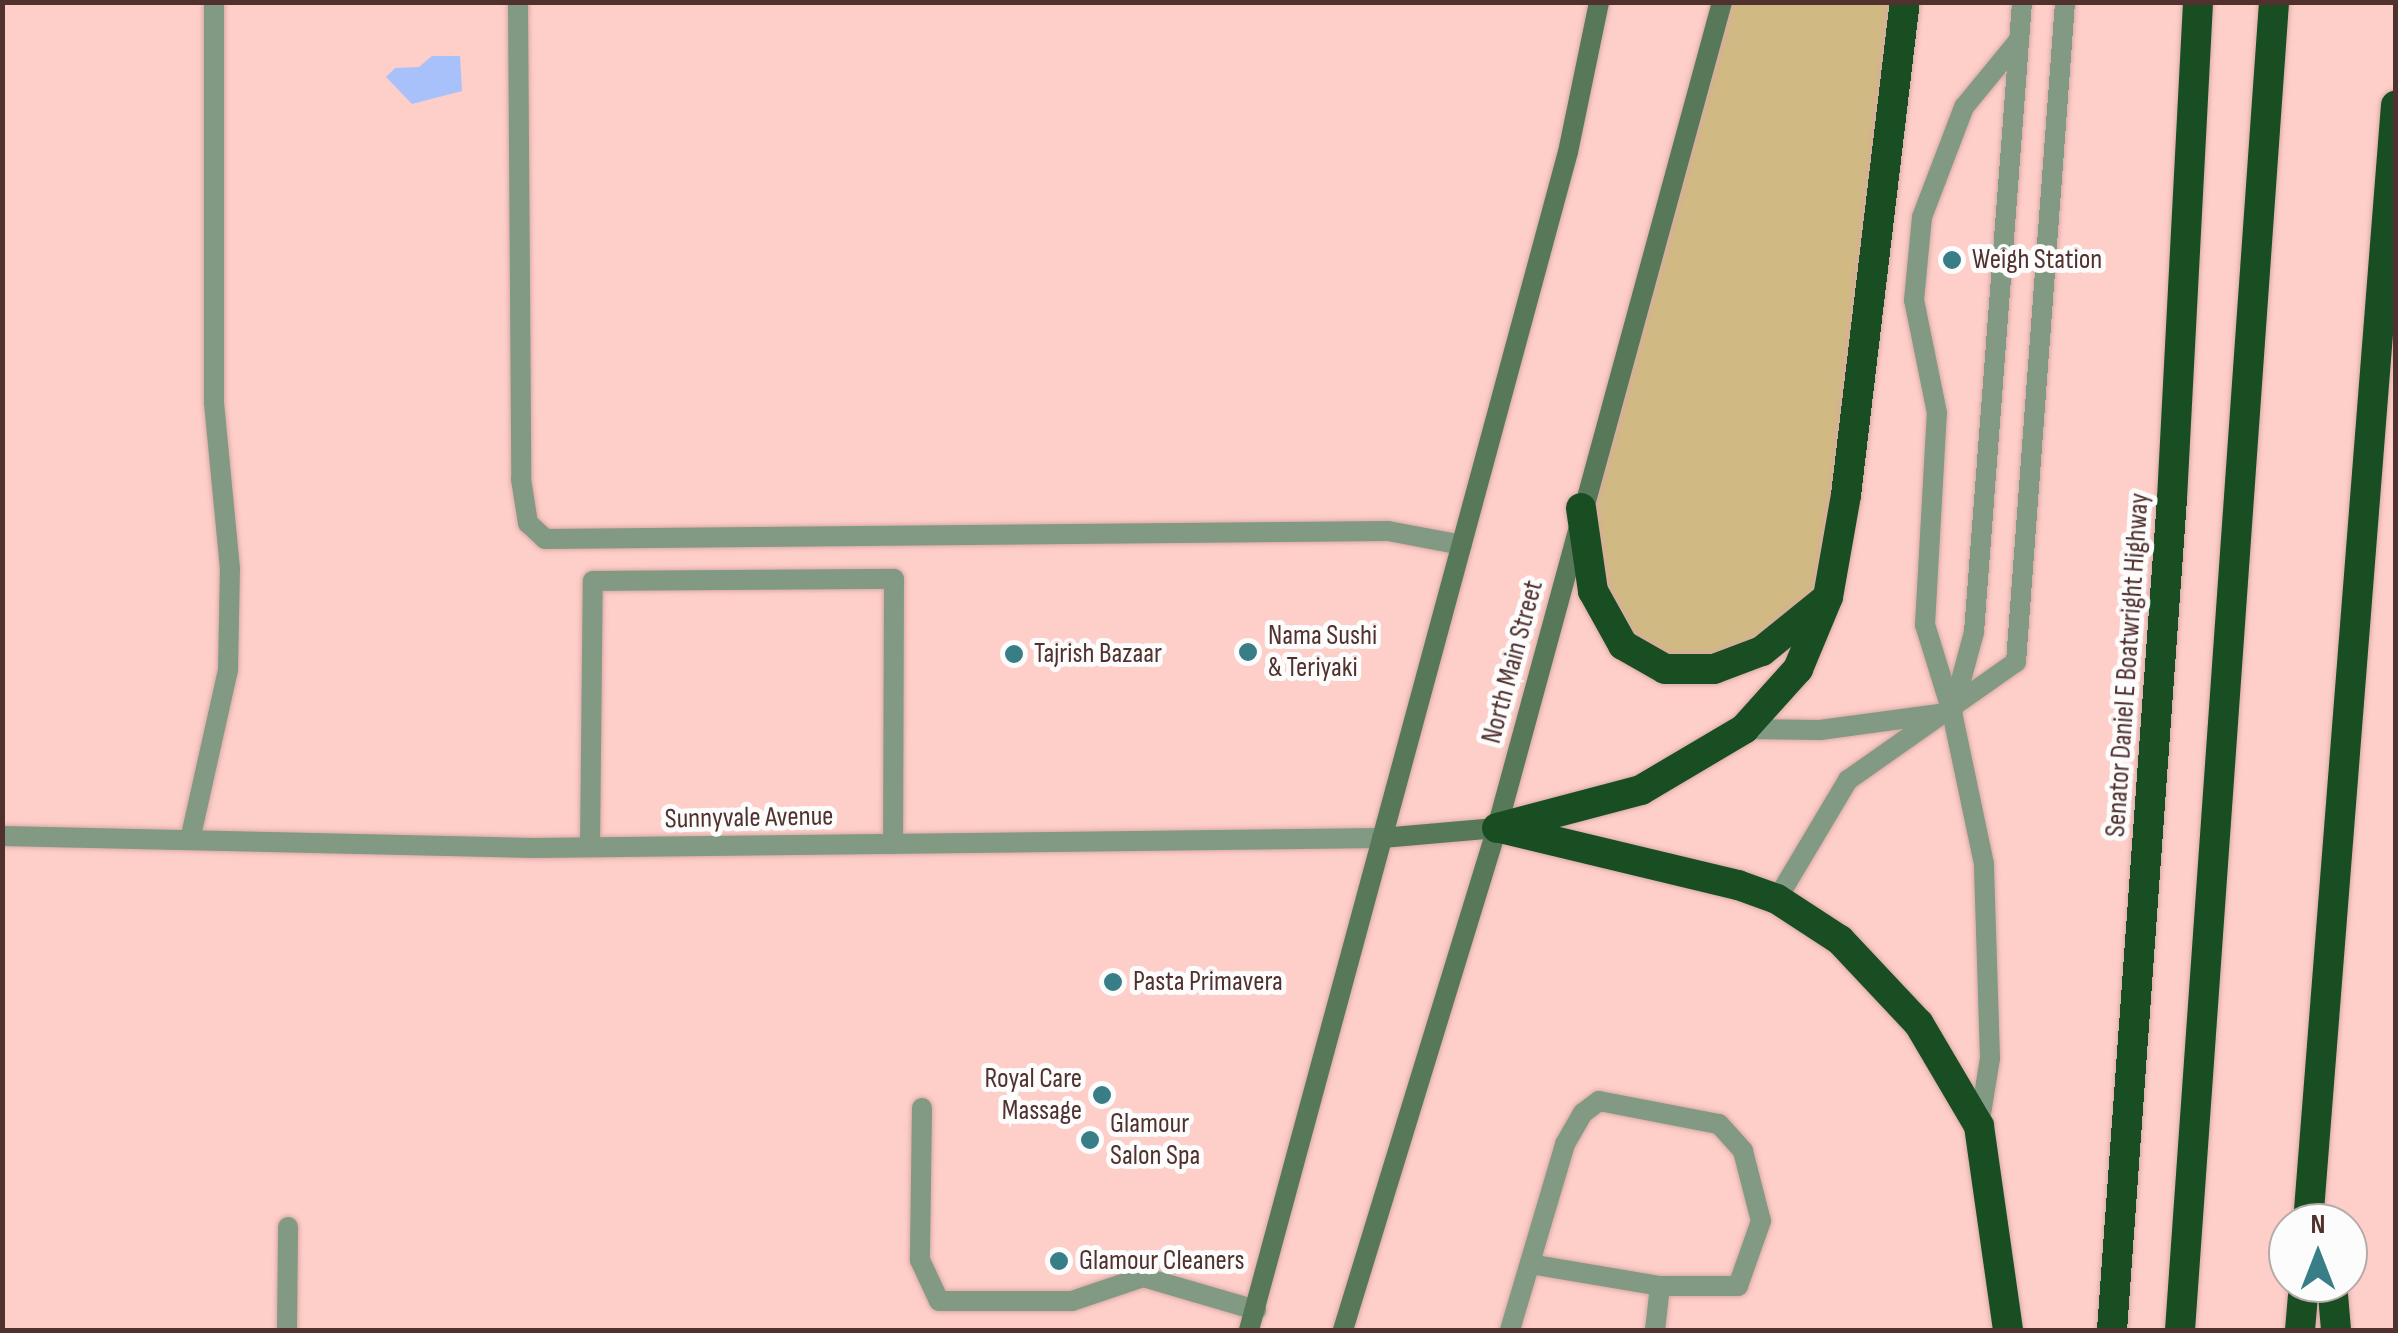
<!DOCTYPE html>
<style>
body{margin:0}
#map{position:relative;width:2398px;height:1333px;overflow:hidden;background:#fecec8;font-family:"Sofia Sans Condensed",sans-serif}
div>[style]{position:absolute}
.green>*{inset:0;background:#d1b984}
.water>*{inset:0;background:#a8c1fa}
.roads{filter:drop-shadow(0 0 2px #d8aba6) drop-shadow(0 0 2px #d8aba6)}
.service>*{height:20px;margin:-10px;padding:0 10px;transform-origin:10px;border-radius:10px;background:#829983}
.minor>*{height:20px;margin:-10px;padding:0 10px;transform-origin:10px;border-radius:10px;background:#829983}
.secondary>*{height:20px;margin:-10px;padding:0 10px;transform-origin:10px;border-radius:10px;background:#577959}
.motorway>*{height:30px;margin:-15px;padding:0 15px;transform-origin:15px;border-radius:15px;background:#194e22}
.dots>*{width:28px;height:28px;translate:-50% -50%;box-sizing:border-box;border:5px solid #fcfcfc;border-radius:50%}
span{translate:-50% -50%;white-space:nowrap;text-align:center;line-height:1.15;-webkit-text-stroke:10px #fcfcfc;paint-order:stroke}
.poi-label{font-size:28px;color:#50312e}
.left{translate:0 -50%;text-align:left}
.right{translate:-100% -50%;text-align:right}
.street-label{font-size:28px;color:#50312e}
.frame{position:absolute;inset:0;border:5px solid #50312e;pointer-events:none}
.north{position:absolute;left:2268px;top:1203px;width:100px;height:100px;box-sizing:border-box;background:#fcfcfc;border:2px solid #b7abaa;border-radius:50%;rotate:0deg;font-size:28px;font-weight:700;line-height:40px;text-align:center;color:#50312e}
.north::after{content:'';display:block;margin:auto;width:35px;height:45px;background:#377e87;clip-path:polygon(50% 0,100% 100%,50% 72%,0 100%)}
</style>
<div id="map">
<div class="green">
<div style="clip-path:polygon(1725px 3px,1905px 3px,1828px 597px,1714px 669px,1623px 645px,1581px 508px)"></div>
</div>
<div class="water">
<div style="clip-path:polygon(432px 56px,460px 56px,462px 91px,412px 104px,386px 77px,395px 68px,419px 67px)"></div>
</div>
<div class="roads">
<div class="service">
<div style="left:518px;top:2px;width:477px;rotate:89.6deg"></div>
<div style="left:521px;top:479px;width:45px;rotate:81deg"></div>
<div style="left:528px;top:523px;width:23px;rotate:43deg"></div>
<div style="left:545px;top:539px;width:843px;rotate:-0.54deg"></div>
<div style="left:1388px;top:531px;width:75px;rotate:10.7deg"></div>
<div style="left:1953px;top:710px;width:81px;rotate:-74.9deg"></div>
<div style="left:1974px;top:632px;width:632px;rotate:-85.64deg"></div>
<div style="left:1744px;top:729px;width:76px;rotate:0.8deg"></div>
<div style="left:1820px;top:730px;width:126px;rotate:-7.7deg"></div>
<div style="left:190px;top:840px;width:174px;rotate:-77.4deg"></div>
<div style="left:228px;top:670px;width:101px;rotate:-88.9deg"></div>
<div style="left:230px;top:569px;width:168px;rotate:-95.5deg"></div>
<div style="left:214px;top:402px;width:400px;rotate:-90deg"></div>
<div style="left:590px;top:847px;width:266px;rotate:-89.4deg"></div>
<div style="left:593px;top:581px;width:301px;rotate:-0.4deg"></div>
<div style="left:894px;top:579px;width:265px;rotate:90.2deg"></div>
<div style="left:1777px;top:899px;width:139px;rotate:-59.2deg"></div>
<div style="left:1848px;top:780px;width:205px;rotate:-35.1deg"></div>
<div style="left:2016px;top:662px;width:662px;rotate:-85.75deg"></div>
<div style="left:922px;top:1108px;width:152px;rotate:90.8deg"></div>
<div style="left:920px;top:1260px;width:45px;rotate:65.1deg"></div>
<div style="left:939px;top:1301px;width:133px"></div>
<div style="left:1072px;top:1301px;width:75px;rotate:-18.7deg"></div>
<div style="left:1143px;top:1277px;width:118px;rotate:16.3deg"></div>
<div style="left:1979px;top:1126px;width:69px;rotate:-80.8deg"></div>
<div style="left:1990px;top:1058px;width:194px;rotate:-91.8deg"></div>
<div style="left:1984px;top:864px;width:155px;rotate:-101.9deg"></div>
<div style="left:1952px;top:712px;width:91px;rotate:-107.2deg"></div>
<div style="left:1925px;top:625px;width:212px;rotate:-86.8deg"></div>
<div style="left:1937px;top:413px;width:115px;rotate:-101.5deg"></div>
<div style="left:1914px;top:300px;width:83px;rotate:-84.5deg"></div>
<div style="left:1922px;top:217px;width:118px;rotate:-69.1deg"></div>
<div style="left:1964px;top:107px;width:87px;rotate:-50.6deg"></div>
<div style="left:287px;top:1330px;width:103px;rotate:-89.4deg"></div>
<div style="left:1510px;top:1330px;width:194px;rotate:-73.5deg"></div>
<div style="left:1565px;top:1144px;width:36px;rotate:-60deg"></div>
<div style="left:1583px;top:1113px;width:20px;rotate:-37deg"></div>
<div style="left:1599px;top:1101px;width:122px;rotate:10.9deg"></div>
<div style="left:1719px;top:1124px;width:36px;rotate:48deg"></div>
<div style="left:1743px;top:1151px;width:72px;rotate:75.6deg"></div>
<div style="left:1761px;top:1221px;width:69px;rotate:109.5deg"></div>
<div style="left:1738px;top:1286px;width:78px;rotate:180deg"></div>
<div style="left:1660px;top:1286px;width:132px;rotate:-170.4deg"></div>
<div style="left:1655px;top:1330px;width:44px;rotate:-83.5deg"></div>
</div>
<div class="minor">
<div style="left:2px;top:836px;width:531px;rotate:1.29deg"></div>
<div style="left:533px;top:848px;width:849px;rotate:-0.67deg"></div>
</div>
<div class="secondary">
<div style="left:1382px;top:838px;width:115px;rotate:-5deg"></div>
<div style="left:1249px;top:1330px;width:1220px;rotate:-74.85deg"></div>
<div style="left:1568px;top:152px;width:153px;rotate:-78.3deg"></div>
<div style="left:1343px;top:1330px;width:525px;rotate:-72.95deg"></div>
<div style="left:1497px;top:828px;width:856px;rotate:-74.76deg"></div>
</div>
<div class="motorway">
<div style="left:1581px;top:508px;width:84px;rotate:81.8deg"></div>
<div style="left:1593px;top:591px;width:62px;rotate:60.9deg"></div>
<div style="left:1623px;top:645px;width:48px;rotate:29.7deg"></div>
<div style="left:1665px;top:669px;width:49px"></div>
<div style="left:1714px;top:669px;width:51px;rotate:-20.6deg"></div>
<div style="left:1762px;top:651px;width:82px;rotate:-39.1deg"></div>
<div style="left:1497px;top:828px;width:149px;rotate:-14.8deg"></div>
<div style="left:1641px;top:790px;width:120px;rotate:-30.6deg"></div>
<div style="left:1744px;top:729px;width:81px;rotate:-48deg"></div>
<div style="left:1798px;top:669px;width:78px;rotate:-67.4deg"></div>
<div style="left:1828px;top:597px;width:104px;rotate:-80deg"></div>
<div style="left:1846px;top:495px;width:497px;rotate:-83.2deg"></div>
<div style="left:1500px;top:828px;width:245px;rotate:13.5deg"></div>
<div style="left:1738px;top:885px;width:41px;rotate:19.7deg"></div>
<div style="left:1777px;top:899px;width:75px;rotate:33.1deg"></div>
<div style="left:1840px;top:940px;width:115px;rotate:46.8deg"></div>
<div style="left:1919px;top:1024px;width:118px;rotate:59.5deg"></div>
<div style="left:1979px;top:1126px;width:206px;rotate:81.9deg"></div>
<div style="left:2308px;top:1223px;width:1121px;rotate:-85.5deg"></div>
<div style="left:2332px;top:1283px;width:47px;rotate:85.1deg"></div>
<div style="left:2112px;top:1330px;width:833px;rotate:-85.87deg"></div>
<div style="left:2172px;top:499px;width:498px;rotate:-87deg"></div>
<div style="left:2180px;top:1330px;width:1331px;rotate:-85.95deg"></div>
<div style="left:2300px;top:1330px;width:47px;rotate:-85.1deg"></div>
</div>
</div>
<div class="dots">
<div style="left:1952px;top:260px;background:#377e87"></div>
<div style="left:1248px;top:652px;background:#377e87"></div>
<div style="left:1014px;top:654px;background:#377e87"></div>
<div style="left:1113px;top:982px;background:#377e87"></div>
<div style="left:1102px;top:1095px;background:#377e87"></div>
<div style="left:1090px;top:1140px;background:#377e87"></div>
<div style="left:1059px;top:1261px;background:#377e87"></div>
</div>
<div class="poi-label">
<span class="left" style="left:1972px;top:260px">Weigh Station</span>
<span class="left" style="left:1268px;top:652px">Nama Sushi<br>&amp; Teriyaki</span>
<span class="left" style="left:1034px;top:654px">Tajrish Bazaar</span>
<span class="left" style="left:1133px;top:982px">Pasta Primavera</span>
<span class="right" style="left:1082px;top:1095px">Royal Care<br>Massage</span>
<span class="left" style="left:1110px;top:1140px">Glamour<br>Salon Spa</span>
<span class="left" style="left:1079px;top:1261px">Glamour Cleaners</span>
</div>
<div class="street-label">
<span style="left:1513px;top:662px;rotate:-75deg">North Main Street</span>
<span style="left:2128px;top:665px;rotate:-86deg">Senator Daniel E Boatwright Highway</span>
<span style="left:749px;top:818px;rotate:-1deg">Sunnyvale Avenue</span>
</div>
<div class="frame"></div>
<div class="north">N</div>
</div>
